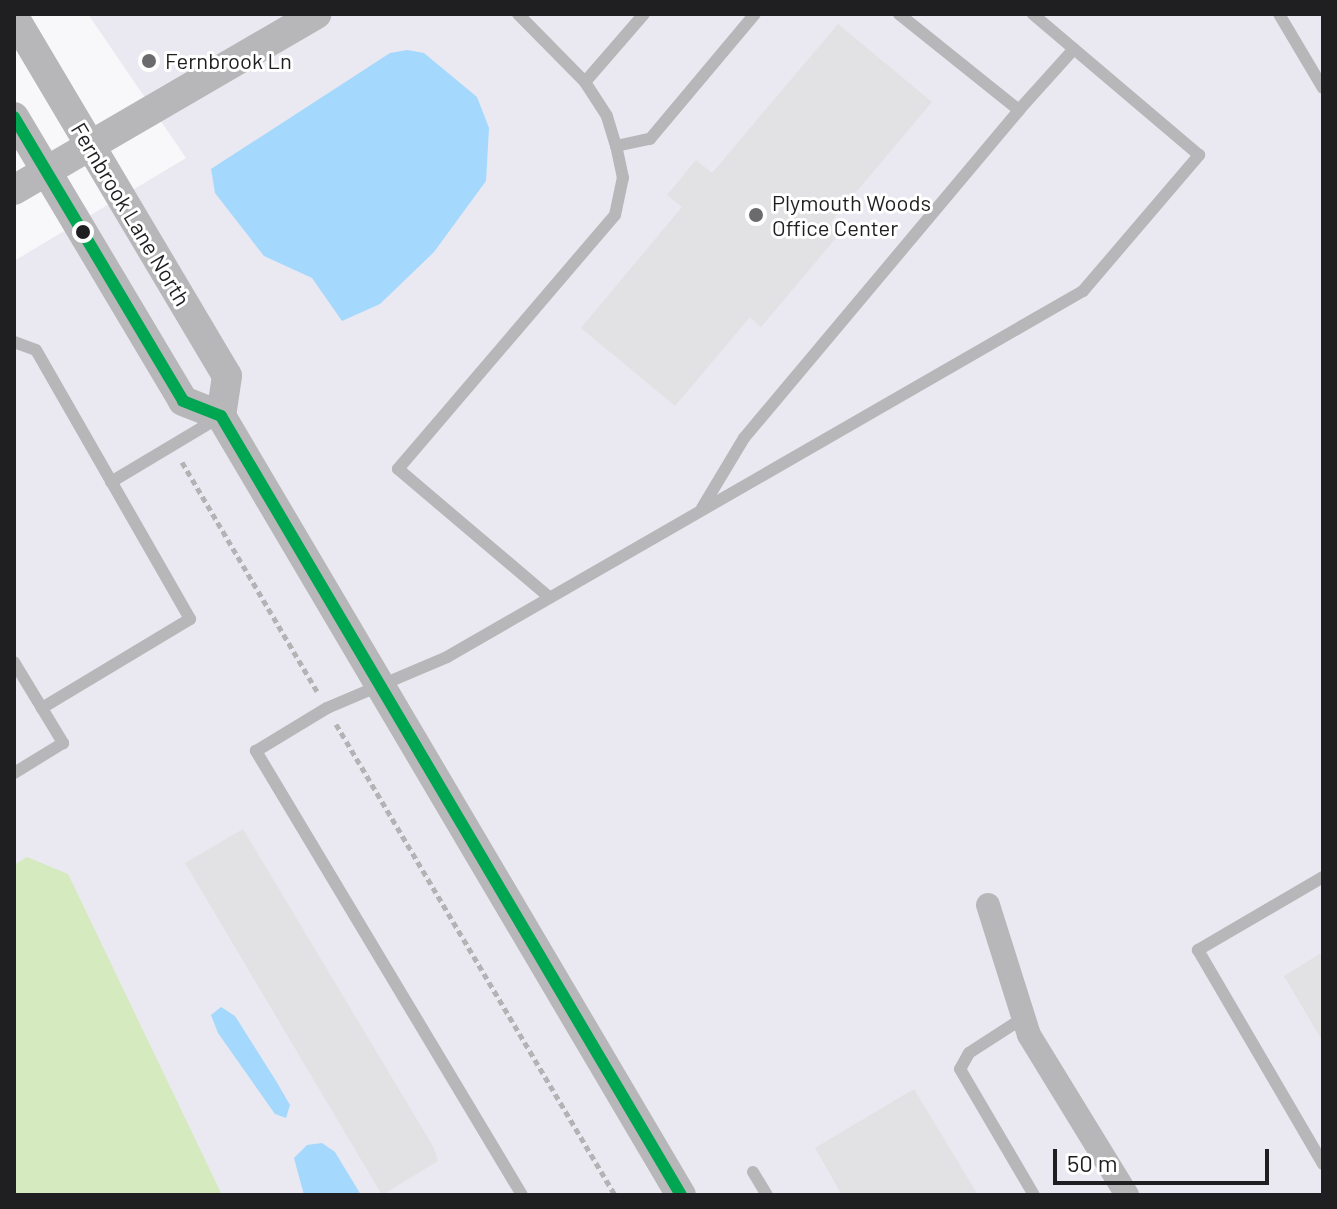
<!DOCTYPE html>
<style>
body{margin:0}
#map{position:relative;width:1337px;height:1209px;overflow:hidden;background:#f8f8fb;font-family:Barlow,sans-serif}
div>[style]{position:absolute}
.built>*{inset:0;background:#eae9f1}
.green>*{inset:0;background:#d5eabe}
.water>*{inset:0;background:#a4d8fc}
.building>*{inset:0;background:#e2e1e3}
.path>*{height:5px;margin-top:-2.5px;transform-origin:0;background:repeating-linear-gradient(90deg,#b2b3b5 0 6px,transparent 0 10px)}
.service>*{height:12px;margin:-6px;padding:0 6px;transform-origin:6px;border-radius:6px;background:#b7b7b9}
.minor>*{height:24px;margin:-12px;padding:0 12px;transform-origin:12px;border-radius:12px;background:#b7b7b9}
.tertiary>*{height:30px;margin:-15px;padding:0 15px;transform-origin:15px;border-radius:15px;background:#b7b7b9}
.bus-1>*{height:12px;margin:-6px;padding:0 6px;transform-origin:6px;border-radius:6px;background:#00a651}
.dots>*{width:22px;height:22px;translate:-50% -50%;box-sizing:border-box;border:4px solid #fff;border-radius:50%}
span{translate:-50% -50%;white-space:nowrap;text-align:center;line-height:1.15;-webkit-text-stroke:6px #fff;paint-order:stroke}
.poi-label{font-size:22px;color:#1f1e20}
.left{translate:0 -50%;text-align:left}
.street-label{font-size:22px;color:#1f1e20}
.frame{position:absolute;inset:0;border:16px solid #1f1e20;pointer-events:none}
.scale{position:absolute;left:1053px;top:1149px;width:216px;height:36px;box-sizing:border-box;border:4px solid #1f1e20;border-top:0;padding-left:10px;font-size:24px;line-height:28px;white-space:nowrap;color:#1f1e20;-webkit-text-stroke:6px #fff;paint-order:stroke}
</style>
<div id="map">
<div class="built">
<div style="clip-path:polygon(88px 14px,1323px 14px,1323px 1195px,14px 1195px,14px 261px,186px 158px)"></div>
</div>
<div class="green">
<div style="clip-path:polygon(27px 857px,68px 874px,222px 1195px,14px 1195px,14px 865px)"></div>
</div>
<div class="water">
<div style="clip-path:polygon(407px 50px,424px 53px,477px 97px,489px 128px,486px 181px,434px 252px,380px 304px,342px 321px,312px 278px,264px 256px,215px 193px,211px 169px,390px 53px)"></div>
<div style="clip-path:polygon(221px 1007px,235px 1016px,276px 1081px,290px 1105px,286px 1118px,275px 1114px,218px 1033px,211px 1015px)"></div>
<div style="clip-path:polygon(322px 1143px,335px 1152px,361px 1195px,304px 1195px,294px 1158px,307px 1145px)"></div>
</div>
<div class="building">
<div style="clip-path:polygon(838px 24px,932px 102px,830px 223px,841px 232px,761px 327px,750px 317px,675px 406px,581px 328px,682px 207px,667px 195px,696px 160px,712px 173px)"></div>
<div style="clip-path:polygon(243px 829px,434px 1148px,438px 1161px,382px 1195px,185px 863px)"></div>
<div style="clip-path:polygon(1323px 952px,1323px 1042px,1284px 976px)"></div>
<div style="clip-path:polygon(914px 1089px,978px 1195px,842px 1195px,815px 1148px)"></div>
</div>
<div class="path">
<div style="left:182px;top:462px;width:266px;rotate:59.5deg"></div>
<div style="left:336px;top:724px;width:547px;rotate:59.36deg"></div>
</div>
<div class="service">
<div style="left:518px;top:14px;width:95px;rotate:45.4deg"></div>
<div style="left:585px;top:82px;width:90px;rotate:-49.1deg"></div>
<div style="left:899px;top:14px;width:154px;rotate:38.7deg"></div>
<div style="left:1019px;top:110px;width:82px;rotate:-48deg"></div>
<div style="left:1279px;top:14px;width:86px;rotate:59.3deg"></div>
<div style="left:616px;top:146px;width:35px;rotate:-12deg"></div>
<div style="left:650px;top:139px;width:163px;rotate:-50deg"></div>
<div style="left:14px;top:342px;width:23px;rotate:20deg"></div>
<div style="left:36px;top:350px;width:310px;rotate:60.2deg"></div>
<div style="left:190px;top:619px;width:173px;rotate:149deg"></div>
<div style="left:111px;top:482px;width:125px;rotate:-30.9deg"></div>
<div style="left:702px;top:508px;width:82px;rotate:-59deg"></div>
<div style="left:744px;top:438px;width:428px;rotate:-50deg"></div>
<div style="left:549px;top:597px;width:198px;rotate:-139.7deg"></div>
<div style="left:398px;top:469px;width:334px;rotate:-49.5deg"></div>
<div style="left:615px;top:215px;width:38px;rotate:-78deg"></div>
<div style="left:623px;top:178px;width:33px;rotate:-102deg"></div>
<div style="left:616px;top:146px;width:31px;rotate:-107deg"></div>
<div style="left:607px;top:116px;width:40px;rotate:-122.9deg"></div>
<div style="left:14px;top:662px;width:95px;rotate:58.8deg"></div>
<div style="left:63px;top:743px;width:57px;rotate:148.5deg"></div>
<div style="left:1323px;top:877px;width:145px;rotate:149.7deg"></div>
<div style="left:1198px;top:950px;width:248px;rotate:59.7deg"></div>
<div style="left:1023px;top:1018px;width:64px;rotate:147.1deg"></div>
<div style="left:969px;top:1053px;width:18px;rotate:119deg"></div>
<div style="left:960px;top:1069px;width:146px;rotate:59.6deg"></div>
<div style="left:753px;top:1172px;width:27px;rotate:59deg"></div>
<div style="left:522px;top:1195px;width:518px;rotate:-120.93deg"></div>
<div style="left:256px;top:751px;width:83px;rotate:-31.2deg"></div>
<div style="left:327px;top:708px;width:130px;rotate:-23deg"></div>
<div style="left:447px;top:657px;width:734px;rotate:-29.92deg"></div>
<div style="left:1083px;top:291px;width:179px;rotate:-49.5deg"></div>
<div style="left:1199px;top:155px;width:218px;rotate:-139.7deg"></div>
</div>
<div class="minor">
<div style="left:988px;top:905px;width:136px;rotate:72.5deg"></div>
<div style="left:1029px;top:1035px;width:188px;rotate:58.5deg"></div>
</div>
<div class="tertiary">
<div style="left:14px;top:17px;width:417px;rotate:59.3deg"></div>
<div style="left:227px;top:376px;width:40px;rotate:98.5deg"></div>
<div style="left:14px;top:117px;width:330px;rotate:59.2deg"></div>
<div style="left:183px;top:401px;width:41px;rotate:21.5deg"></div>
<div style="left:221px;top:416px;width:905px;rotate:59.44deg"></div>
<div style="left:14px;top:190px;width:350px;rotate:-30.2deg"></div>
</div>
<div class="bus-1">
<div style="left:14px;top:117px;width:330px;rotate:59.2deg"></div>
<div style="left:183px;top:401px;width:41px;rotate:21.5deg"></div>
<div style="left:221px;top:416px;width:905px;rotate:59.44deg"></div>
</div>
<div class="dots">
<div style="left:149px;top:61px;background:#6b6a6d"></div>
<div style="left:756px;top:215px;background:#6b6a6d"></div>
<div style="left:83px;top:232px;background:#1f1e20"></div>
</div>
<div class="poi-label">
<span class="left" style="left:165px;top:61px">Fernbrook Ln</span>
<span class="left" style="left:772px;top:215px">Plymouth Woods<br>Office Center</span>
</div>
<div class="street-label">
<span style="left:131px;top:214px;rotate:59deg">Fernbrook Lane North</span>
</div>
<div class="frame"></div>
<div class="scale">50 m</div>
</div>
